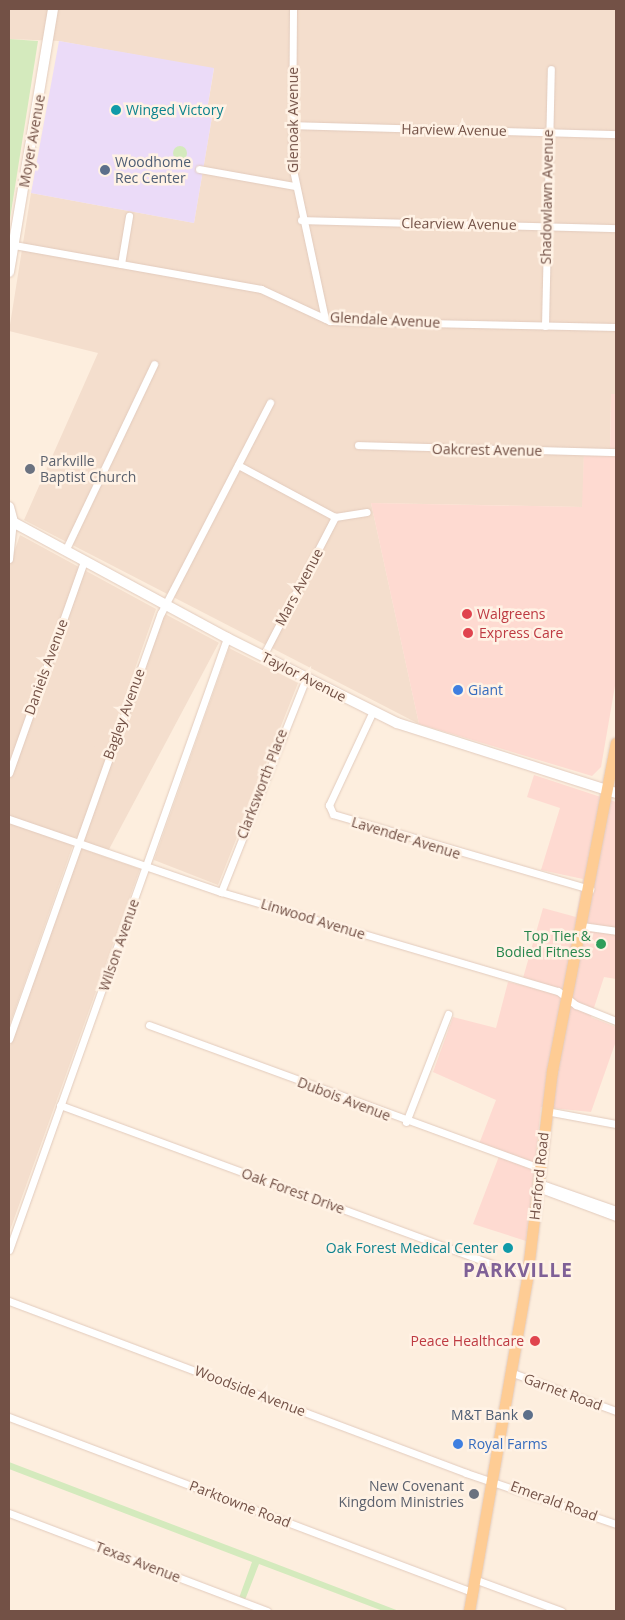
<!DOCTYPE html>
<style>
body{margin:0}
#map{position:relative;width:625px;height:1620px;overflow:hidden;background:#fdeede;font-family:"Open Sans",sans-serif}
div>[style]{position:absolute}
.residential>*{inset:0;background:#f4decd;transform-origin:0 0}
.commercial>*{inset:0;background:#fedad1}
.education>*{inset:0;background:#ebdbf8}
.green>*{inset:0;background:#d4eabd}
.round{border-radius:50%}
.roads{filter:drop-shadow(0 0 1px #e2cbbd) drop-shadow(0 0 1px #e2cbbd)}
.street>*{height:7px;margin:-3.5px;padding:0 3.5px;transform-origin:3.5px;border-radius:3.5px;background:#fff}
.secondary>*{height:10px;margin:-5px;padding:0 5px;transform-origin:5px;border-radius:5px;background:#fff}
.primary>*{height:11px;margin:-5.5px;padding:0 5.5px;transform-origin:5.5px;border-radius:5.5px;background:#fecc94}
.dots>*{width:14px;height:14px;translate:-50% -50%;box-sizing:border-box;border:2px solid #fff2e5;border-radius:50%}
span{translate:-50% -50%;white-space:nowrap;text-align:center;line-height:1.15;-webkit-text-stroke:5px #fff2e5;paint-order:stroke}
.culture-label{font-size:14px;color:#0d838f}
.left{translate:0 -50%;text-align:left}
.right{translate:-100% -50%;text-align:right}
.street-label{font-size:14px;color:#735146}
.service-label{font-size:14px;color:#4e5e75}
.worship-label{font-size:14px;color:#5b616d}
.health-label{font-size:14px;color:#be3a42}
.shop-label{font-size:14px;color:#366cbe}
.leisure-label{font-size:14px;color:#27864d}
.district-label{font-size:19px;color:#7f6197;font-weight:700;letter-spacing:1px}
.frame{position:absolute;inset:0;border:10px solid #735146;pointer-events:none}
</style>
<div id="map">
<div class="residential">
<div style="clip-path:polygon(9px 9px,616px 9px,616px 394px,611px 395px,610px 452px,584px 451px,583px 507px,371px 503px,419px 724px,24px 520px,98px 353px,9px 331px,31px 193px,194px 223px,212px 117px,206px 116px,214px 69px,59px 41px,9px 39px)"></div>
<div style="clip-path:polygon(20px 535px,156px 609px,9px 1027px,9px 567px)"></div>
<div style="left:165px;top:614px;width:61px;height:239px;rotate:28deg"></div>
<div style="clip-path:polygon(229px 648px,298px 683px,218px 885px,154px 860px)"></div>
<div style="clip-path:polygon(80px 848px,140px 869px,9px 1233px,9px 1048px)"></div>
</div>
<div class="commercial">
<div style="clip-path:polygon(611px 394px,616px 394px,616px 680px,601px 767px,592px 776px,419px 724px,371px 503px,582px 507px,584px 451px,610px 452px)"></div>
<div style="clip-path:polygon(534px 775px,616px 802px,616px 979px,604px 977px,591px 1017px,616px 1027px,616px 1041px,591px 1112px,541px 1107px,526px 1241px,473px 1224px,501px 1151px,479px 1144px,496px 1100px,433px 1072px,453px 1017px,496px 1028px,508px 982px,521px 985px,543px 908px,576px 917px,583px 879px,541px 870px,560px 808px,527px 797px)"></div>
</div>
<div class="education">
<div style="clip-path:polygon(59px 41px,214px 68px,206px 116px,212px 117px,194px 223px,31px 193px)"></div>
</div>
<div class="green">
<div style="clip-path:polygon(9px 39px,38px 41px,9px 225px)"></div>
<div class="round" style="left:173px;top:146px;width:14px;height:14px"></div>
<div style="clip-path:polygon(9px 1462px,399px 1611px,383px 1611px,259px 1564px,245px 1600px,239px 1598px,252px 1562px,9px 1469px)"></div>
</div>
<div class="roads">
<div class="street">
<div style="left:293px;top:9px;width:156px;rotate:90.4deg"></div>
<div style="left:292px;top:165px;width:157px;rotate:77.9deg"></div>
<div style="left:291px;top:125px;width:325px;rotate:1.6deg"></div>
<div style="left:199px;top:169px;width:97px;rotate:10.1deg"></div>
<div style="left:301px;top:220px;width:315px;rotate:1.5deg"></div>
<div style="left:14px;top:245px;width:251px;rotate:10.1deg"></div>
<div style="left:261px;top:289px;width:76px;rotate:24.9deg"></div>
<div style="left:330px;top:321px;width:286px;rotate:1.2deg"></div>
<div style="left:121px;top:264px;width:49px;rotate:-80.5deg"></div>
<div style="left:545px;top:326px;width:257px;rotate:-88.7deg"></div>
<div style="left:358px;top:445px;width:258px;rotate:1.6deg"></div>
<div style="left:238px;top:465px;width:110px;rotate:28.2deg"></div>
<div style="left:335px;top:517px;width:32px;rotate:-9deg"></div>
<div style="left:65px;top:551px;width:207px;rotate:-64.5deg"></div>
<div style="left:9px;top:559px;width:37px;rotate:-84deg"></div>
<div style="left:263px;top:656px;width:157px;rotate:-62.6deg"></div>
<div style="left:373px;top:711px;width:104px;rotate:115.1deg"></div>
<div style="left:329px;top:805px;width:10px;rotate:66deg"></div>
<div style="left:333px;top:814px;width:268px;rotate:16.3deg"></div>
<div style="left:9px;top:773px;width:225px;rotate:-70.5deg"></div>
<div style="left:9px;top:819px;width:224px;rotate:19deg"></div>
<div style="left:221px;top:892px;width:351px;rotate:16.4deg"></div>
<div style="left:558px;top:991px;width:23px;rotate:38deg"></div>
<div style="left:576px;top:1005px;width:43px;rotate:21.8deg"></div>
<div style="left:221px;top:892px;width:230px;rotate:-68.3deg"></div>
<div style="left:582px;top:926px;width:34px;rotate:8deg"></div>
<div style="left:149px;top:1025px;width:416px;rotate:20.1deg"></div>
<div style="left:9px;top:1039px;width:452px;rotate:-70.4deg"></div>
<div style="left:161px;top:613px;width:237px;rotate:-62.6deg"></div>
<div style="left:60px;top:1105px;width:498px;rotate:20.2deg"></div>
<div style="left:546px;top:1111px;width:71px;rotate:10.5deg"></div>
<div style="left:406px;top:1122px;width:116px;rotate:-68.7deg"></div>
<div style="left:539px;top:1183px;width:82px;rotate:19.3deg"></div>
<div style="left:538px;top:1188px;width:83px;rotate:20.4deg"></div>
<div style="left:9px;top:1250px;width:650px;rotate:-70.39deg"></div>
<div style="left:9px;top:1301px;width:488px;rotate:20.6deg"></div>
<div style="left:466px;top:1473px;width:158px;rotate:18.8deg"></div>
<div style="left:510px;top:1372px;width:113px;rotate:20.2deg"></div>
<div style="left:9px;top:1417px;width:495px;rotate:20.7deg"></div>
<div style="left:9px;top:1513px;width:276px;rotate:20.8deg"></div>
<div style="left:474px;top:1579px;width:93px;rotate:20.2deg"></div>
</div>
<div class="secondary">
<div style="left:9px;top:272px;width:267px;rotate:-80.5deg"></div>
<div style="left:9px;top:507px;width:16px;rotate:75deg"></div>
<div style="left:9px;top:520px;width:248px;rotate:28.4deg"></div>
<div style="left:227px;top:638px;width:190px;rotate:26.6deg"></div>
<div style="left:397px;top:723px;width:230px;rotate:17.7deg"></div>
</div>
<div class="primary">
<div style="left:469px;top:1611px;width:339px;rotate:-80.1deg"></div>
<div style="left:527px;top:1277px;width:208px;rotate:-83.1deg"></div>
<div style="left:552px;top:1071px;width:334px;rotate:-79deg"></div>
</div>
</div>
<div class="dots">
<div style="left:116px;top:110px;background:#0f9aa8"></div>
<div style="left:105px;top:170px;background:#5c6f8a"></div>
<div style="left:30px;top:469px;background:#6b7280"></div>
<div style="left:467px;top:614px;background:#e0444e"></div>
<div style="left:468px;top:633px;background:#e0444e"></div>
<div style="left:458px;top:690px;background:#3f7fe0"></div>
<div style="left:601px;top:944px;background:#2e9e5b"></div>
<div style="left:508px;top:1248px;background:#0f9aa8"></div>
<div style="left:535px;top:1341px;background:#e0444e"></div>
<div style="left:528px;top:1415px;background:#5c6f8a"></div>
<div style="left:458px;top:1444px;background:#3f7fe0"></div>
<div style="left:474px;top:1494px;background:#6b7280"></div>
</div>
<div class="culture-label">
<span class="left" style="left:126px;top:110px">Winged Victory</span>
<span class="right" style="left:498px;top:1248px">Oak Forest Medical Center</span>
</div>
<div class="street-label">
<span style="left:293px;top:120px;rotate:-90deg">Glenoak Avenue</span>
<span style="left:454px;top:130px;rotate:1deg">Harview Avenue</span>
<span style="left:32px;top:141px;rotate:-80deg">Moyer Avenue</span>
<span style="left:547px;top:197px;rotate:-89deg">Shadowlawn Avenue</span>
<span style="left:459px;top:224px;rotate:1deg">Clearview Avenue</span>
<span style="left:385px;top:320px;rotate:3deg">Glendale Avenue</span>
<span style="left:487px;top:450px;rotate:1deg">Oakcrest Avenue</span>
<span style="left:299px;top:587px;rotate:-62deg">Mars Avenue</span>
<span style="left:46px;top:667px;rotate:-70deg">Daniels Avenue</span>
<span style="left:304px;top:677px;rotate:27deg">Taylor Avenue</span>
<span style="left:124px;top:714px;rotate:-70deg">Bagley Avenue</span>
<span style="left:262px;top:784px;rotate:-69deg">Clarksworth Place</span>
<span style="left:406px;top:838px;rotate:17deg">Lavender Avenue</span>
<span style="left:313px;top:919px;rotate:17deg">Linwood Avenue</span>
<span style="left:119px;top:945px;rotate:-71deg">Wilson Avenue</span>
<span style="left:344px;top:1099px;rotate:21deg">Dubois Avenue</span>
<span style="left:539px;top:1176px;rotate:-84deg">Harford Road</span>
<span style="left:293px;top:1191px;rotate:20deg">Oak Forest Drive</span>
<span style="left:250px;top:1391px;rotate:21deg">Woodside Avenue</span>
<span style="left:563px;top:1392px;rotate:20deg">Garnet Road</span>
<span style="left:554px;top:1501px;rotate:20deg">Emerald Road</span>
<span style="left:240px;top:1504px;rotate:21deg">Parktowne Road</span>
<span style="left:138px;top:1562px;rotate:21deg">Texas Avenue</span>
</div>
<div class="service-label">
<span class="left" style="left:115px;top:170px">Woodhome<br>Rec Center</span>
<span class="right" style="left:518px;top:1415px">M&amp;T Bank</span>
</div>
<div class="worship-label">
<span class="left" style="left:40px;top:469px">Parkville<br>Baptist Church</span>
<span class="right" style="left:464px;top:1494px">New Covenant<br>Kingdom Ministries</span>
</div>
<div class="health-label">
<span class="left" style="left:477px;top:614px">Walgreens</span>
<span class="left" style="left:479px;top:633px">Express Care</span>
<span class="right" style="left:524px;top:1341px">Peace Healthcare</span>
</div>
<div class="shop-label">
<span class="left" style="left:468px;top:690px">Giant</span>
<span class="left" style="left:468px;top:1444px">Royal Farms</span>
</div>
<div class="leisure-label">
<span class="right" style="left:591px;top:944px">Top Tier &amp;<br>Bodied Fitness</span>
</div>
<div class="district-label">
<span style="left:518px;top:1271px">PARKVILLE</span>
</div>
<div class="frame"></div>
</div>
